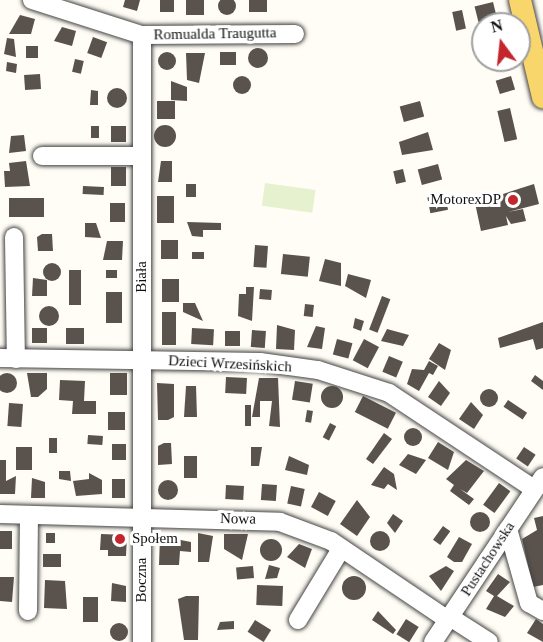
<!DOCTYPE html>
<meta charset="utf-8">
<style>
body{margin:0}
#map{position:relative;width:543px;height:642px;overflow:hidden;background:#fffdf5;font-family:"Times New Roman",serif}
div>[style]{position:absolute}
.pitch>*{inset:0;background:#e6f2cf;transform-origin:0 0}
.building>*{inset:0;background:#5a524d;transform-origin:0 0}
.round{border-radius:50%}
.roads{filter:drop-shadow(0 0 2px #444) drop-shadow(0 0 2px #444)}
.minor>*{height:18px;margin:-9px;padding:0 9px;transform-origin:9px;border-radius:9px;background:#fff}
.major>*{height:22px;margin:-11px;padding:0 11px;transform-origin:11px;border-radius:11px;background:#f9d66b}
.dots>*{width:16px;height:16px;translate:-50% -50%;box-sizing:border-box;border:3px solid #fff;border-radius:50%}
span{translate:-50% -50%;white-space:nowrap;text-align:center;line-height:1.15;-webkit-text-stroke:6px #fff;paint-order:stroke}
.street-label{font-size:15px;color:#111}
.poi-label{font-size:15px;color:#111}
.right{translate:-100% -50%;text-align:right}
.left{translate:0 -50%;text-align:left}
.north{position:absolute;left:471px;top:12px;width:60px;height:60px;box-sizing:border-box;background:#fff;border:2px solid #a0a0a0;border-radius:50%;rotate:345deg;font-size:16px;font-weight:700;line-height:24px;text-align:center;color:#111}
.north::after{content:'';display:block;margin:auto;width:21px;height:27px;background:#c4262e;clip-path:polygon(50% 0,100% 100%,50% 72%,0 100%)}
</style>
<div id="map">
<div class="pitch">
<div style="left:265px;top:183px;width:51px;height:23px;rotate:8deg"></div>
</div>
<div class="building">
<div class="round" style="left:218px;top:-3px;width:18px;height:18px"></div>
<div style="clip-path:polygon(125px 0,140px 0,137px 11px,123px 7px)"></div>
<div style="left:160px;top:0;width:14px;height:12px"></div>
<div style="left:186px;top:0;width:18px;height:15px"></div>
<div style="left:249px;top:0;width:18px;height:12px"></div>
<div style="left:493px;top:2px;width:16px;height:19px;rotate:76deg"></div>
<div style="left:462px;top:10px;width:19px;height:10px;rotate:78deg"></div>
<div style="clip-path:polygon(20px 15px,35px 19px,31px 34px,9px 34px)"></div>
<div style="clip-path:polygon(62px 27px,76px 31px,72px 46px,54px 41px)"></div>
<div style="left:93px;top:37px;width:15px;height:17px;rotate:20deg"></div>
<div style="clip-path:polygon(7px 38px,14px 39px,16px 57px,4px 54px)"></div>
<div style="left:26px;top:46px;width:12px;height:12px"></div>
<div class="round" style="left:248px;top:48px;width:20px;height:20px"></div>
<div class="round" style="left:158px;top:52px;width:18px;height:18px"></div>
<div style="left:220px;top:52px;width:16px;height:13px"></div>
<div style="clip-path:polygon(186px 53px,205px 53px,199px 83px,187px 80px)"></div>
<div style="left:75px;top:59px;width:9px;height:13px;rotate:13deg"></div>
<div style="clip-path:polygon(7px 62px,17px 64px,16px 73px,6px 71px)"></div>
<div style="left:40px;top:74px;width:15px;height:16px;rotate:86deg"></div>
<div style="left:511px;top:76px;width:14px;height:16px;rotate:73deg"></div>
<div class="round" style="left:233px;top:76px;width:18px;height:18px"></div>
<div style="clip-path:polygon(171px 81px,187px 87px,187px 101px,171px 100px)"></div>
<div class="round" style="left:107px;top:88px;width:20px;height:20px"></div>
<div style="clip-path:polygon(91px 90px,98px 91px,98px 105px,90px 105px)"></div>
<div style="left:157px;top:101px;width:18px;height:18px"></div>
<div style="left:420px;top:101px;width:16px;height:21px;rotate:75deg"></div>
<div style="left:510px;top:108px;width:32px;height:13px;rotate:77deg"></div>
<div class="round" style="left:154px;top:125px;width:22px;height:22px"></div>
<div style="left:99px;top:126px;width:12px;height:8px;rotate:90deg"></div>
<div style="left:111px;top:126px;width:15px;height:16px"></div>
<div style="clip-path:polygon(428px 132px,433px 150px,402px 155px,399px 142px)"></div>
<div style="clip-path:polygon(24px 135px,26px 151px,9px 153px,11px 136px)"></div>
<div style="clip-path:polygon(26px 161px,30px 186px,5px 187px,4px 171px,10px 171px,9px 163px)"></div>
<div style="clip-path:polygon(161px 161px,172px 161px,172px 182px,158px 182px)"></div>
<div style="left:438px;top:164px;width:16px;height:21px;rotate:75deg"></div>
<div style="left:111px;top:167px;width:15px;height:19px"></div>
<div style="left:403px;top:169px;width:13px;height:10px;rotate:77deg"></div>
<div style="left:186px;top:184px;width:10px;height:13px"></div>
<div style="clip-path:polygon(534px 184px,539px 204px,508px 212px,523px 209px,526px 221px,511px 224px,506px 216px,508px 225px,481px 231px,475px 203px)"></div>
<div style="left:83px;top:186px;width:21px;height:8px;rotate:3deg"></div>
<div style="left:445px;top:194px;width:16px;height:18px;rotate:79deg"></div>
<div style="left:157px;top:196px;width:17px;height:27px"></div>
<div style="left:9px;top:198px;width:35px;height:19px"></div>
<div style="left:110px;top:203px;width:15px;height:19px"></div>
<div style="clip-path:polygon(187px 222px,221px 223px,221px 230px,203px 230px,203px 237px,192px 236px)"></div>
<div style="clip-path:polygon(85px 223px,96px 223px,101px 238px,85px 237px)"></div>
<div style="clip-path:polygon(42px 234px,52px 234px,53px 251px,38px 251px,37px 237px)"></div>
<div style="left:161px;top:240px;width:17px;height:19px"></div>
<div style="clip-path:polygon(107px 241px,123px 241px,122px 260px,103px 260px)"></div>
<div style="left:255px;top:245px;width:13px;height:22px;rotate:4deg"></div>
<div style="left:192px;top:252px;width:12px;height:7px"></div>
<div style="left:283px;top:254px;width:27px;height:20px;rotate:6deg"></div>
<div style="clip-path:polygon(325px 259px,341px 263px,341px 286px,319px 281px)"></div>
<div class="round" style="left:43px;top:263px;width:18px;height:18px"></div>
<div style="left:69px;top:270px;width:12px;height:35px"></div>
<div style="left:106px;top:270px;width:11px;height:8px"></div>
<div style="clip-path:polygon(348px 274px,371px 280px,366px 298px,345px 286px)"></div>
<div style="clip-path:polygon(33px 278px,47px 280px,47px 296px,32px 296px)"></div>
<div style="left:162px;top:279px;width:17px;height:23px"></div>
<div style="clip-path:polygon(246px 287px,254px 287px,252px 321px,238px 316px,239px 294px,246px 294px)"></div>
<div style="left:260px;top:289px;width:12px;height:10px;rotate:5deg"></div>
<div style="left:106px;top:292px;width:16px;height:31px"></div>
<div style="left:382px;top:296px;width:9px;height:36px;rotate:21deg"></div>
<div style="clip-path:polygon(183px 303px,195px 303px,203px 321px,183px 312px)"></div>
<div style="left:305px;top:304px;width:9px;height:12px;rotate:6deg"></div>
<div class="round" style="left:39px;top:306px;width:20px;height:20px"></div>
<div style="left:162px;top:312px;width:14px;height:33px"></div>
<div style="clip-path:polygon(355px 318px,364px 321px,361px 331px,353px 328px)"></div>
<div style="clip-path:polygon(543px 322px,543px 348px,536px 350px,533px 339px,500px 348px,498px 338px)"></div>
<div style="clip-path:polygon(277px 325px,295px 330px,294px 350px,276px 349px)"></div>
<div style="clip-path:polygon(316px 326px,325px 328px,322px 349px,307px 347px)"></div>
<div style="left:32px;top:328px;width:15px;height:15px"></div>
<div style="left:66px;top:328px;width:18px;height:16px"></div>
<div style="left:192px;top:328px;width:22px;height:16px;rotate:3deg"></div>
<div style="clip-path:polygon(387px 329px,409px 335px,403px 346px,381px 341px)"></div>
<div style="left:252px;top:330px;width:14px;height:17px;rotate:4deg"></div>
<div style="left:225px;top:331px;width:15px;height:15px"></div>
<div style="left:337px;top:339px;width:16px;height:16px;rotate:15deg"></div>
<div style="left:364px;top:339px;width:17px;height:24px;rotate:28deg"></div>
<div style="clip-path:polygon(439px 343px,451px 350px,445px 370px,429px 359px)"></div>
<div style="left:389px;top:356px;width:15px;height:17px;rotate:23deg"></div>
<div style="clip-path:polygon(429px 361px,438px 366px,433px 375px,429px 373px,419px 391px,407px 384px,412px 369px,424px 370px)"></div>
<div style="clip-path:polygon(27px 373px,47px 373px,47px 389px,38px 397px,31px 397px)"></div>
<div style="left:110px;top:373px;width:17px;height:22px"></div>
<div class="round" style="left:-3px;top:373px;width:20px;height:20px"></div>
<div style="clip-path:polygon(535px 375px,543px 381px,543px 390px,531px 381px)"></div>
<div style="left:226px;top:377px;width:21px;height:16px;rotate:3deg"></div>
<div style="clip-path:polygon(259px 378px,278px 378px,280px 427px,269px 426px,272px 401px,260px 401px,260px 417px,252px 417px)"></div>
<div style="clip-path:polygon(60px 380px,85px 381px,84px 401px,96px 401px,96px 414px,72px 414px,73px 401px,59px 400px)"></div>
<div style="left:295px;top:381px;width:18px;height:19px;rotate:9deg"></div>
<div style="clip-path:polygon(439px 381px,450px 393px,441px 406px,428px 397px)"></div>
<div style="clip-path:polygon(157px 383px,174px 384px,174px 417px,168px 420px,158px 420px)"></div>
<div style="clip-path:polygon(186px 386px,196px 386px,197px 417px,184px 417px)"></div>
<div class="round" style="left:321px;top:386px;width:22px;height:22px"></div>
<div class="round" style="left:480px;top:389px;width:18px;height:18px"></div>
<div style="left:363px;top:396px;width:37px;height:18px;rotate:27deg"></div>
<div style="left:508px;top:400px;width:23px;height:8px;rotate:34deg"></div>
<div style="clip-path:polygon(471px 402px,483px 415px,474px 429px,459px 419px)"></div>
<div style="left:9px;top:403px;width:14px;height:23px;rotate:4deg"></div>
<div style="left:245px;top:405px;width:6px;height:21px"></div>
<div style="left:307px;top:410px;width:6px;height:12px;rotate:9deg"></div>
<div style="left:108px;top:412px;width:17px;height:18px"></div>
<div style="left:330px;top:423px;width:7px;height:16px;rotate:27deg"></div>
<div class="round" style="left:404px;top:428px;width:18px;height:18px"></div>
<div style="clip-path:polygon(384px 433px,392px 439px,373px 464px,366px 459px)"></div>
<div style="left:88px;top:435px;width:15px;height:9px;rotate:4deg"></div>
<div style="left:49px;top:438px;width:8px;height:15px"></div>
<div style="clip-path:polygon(438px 442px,454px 452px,448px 470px,428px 458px)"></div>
<div style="clip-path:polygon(164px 443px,171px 443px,172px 464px,158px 465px,158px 446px)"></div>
<div style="left:112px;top:444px;width:14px;height:16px"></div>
<div style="left:16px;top:447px;width:16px;height:23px"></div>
<div style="clip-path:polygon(251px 447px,262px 447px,259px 466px,251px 466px)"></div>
<div style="left:524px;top:447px;width:14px;height:14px;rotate:34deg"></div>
<div style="clip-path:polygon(408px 454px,426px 460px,416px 474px,399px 465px)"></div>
<div style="left:184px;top:456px;width:13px;height:22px"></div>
<div style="clip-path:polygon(289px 456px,309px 465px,307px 475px,285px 470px)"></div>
<div style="clip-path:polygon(0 460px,6px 460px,6px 481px,16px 476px,15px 494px,0 494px)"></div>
<div style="clip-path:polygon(466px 460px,484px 471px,467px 493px,460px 489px,474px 499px,469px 505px,450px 491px,454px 485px,446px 479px)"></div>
<div style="clip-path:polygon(384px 467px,394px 474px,397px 490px,388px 484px,384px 489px,371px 485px)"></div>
<div style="clip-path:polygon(59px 471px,70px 471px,71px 481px,59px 479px)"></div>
<div style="clip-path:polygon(89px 473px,102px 480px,102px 494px,76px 496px,73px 481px,89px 479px)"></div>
<div style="clip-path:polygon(32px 478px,45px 482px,45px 498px,31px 498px)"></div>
<div style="left:125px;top:479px;width:19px;height:13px;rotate:90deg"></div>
<div class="round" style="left:158px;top:480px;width:20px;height:20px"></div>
<div style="left:499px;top:483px;width:14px;height:27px;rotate:36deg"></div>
<div style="left:262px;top:484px;width:15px;height:16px;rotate:4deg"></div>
<div style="left:226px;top:485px;width:18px;height:14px;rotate:3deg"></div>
<div style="left:291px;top:486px;width:14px;height:18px;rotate:12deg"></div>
<div style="left:319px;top:492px;width:19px;height:17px;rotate:28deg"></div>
<div style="clip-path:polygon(357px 500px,370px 517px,357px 536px,340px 524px)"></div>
<div class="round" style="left:470px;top:512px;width:20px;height:20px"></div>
<div style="clip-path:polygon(393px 514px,403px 521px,395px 533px,387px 523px)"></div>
<div style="clip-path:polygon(543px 516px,543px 585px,533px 587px,522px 539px,537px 530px,534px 518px)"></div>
<div style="left:443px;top:526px;width:9px;height:17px;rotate:36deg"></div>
<div style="left:0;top:531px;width:12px;height:18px"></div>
<div class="round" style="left:370px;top:531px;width:20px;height:20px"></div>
<div style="left:46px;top:533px;width:9px;height:10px"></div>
<div style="clip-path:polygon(198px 533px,213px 536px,209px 562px,198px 562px)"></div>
<div style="clip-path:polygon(101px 534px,127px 535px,126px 556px,108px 556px,108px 550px,100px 550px)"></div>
<div style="clip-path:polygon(224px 534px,248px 534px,242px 560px,224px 549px)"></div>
<div style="clip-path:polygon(160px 536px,191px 542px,191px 552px,180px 551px,179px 565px,159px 565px)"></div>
<div style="clip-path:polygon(459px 537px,472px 544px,462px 562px,454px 562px,447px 557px)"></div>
<div class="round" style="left:260px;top:539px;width:22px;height:22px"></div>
<div style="clip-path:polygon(299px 544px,312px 549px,305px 568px,287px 557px)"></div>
<div style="left:43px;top:554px;width:18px;height:13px"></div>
<div style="clip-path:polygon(269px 565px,280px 568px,277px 578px,265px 579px)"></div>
<div style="left:253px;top:566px;width:12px;height:17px;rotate:85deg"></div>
<div style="clip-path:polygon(446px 566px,454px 571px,441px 591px,429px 576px)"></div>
<div style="clip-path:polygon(498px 574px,510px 582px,497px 596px,514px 606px,505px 617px,486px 609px,494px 596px,486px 591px)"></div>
<div class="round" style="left:342px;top:576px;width:24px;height:24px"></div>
<div style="clip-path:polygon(0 577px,14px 577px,12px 602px,0 601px)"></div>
<div style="clip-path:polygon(45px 580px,65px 581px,67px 609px,44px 608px)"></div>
<div style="clip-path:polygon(112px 583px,126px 586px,126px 602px,111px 601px)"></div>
<div style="left:257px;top:585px;width:26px;height:20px;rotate:2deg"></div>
<div style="clip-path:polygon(186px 596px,199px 596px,198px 640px,184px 640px,178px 599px)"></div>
<div style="left:83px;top:597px;width:15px;height:25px"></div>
<div style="clip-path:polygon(378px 611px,396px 630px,393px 634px,372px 620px)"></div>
<div style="left:406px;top:619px;width:15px;height:18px;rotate:32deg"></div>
<div style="clip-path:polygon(536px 619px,543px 624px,543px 642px,527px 633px)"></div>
<div style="left:255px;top:620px;width:19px;height:14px;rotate:32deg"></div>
<div style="clip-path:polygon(234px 621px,234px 629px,217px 630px,220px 622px)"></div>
<div class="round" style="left:110px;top:623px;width:18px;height:18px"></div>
</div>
<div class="roads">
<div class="minor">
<div style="left:32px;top:0;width:115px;rotate:17.7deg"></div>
<div style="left:142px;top:35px;width:153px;rotate:-0.4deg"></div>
<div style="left:42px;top:156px;width:99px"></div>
<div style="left:14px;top:237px;width:122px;rotate:89.1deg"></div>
<div style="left:0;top:358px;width:260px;rotate:0.9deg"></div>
<div style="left:260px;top:362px;width:59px;rotate:7.9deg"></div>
<div style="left:318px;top:370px;width:75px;rotate:17.9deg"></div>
<div style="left:389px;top:393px;width:174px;rotate:33.5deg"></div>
<div style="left:0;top:514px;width:280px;rotate:1.6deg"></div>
<div style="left:280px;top:522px;width:54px;rotate:20.4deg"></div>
<div style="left:331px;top:541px;width:141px;rotate:34deg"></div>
<div style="left:508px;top:529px;width:77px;rotate:74.2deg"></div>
<div style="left:529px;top:603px;width:16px;rotate:30deg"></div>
<div style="left:28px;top:611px;width:96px;rotate:-89.4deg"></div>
<div style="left:450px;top:617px;width:46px;rotate:32.7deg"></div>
<div style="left:298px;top:620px;width:83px;rotate:-58.8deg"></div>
<div style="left:142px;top:642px;width:607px;rotate:-90deg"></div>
<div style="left:433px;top:642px;width:198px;rotate:-56.3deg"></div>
</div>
<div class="major">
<div style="left:520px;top:0;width:100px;rotate:76.7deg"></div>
</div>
</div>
<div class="dots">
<div style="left:513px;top:200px;background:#c4262e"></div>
<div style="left:120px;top:539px;background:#c4262e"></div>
</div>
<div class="street-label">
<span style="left:215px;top:34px;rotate:-1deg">Romualda Traugutta</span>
<span style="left:142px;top:277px;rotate:-90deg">Biała</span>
<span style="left:230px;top:364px;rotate:3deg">Dzieci Wrzesińskich</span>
<span style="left:238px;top:519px;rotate:1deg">Nowa</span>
<span style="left:488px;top:559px;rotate:-57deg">Pustachowska</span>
<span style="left:142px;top:580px;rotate:-90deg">Boczna</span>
</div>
<div class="poi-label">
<span class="right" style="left:501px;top:200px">MotorexDP</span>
<span class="left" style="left:132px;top:539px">Społem</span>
</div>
<div class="north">N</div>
</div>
